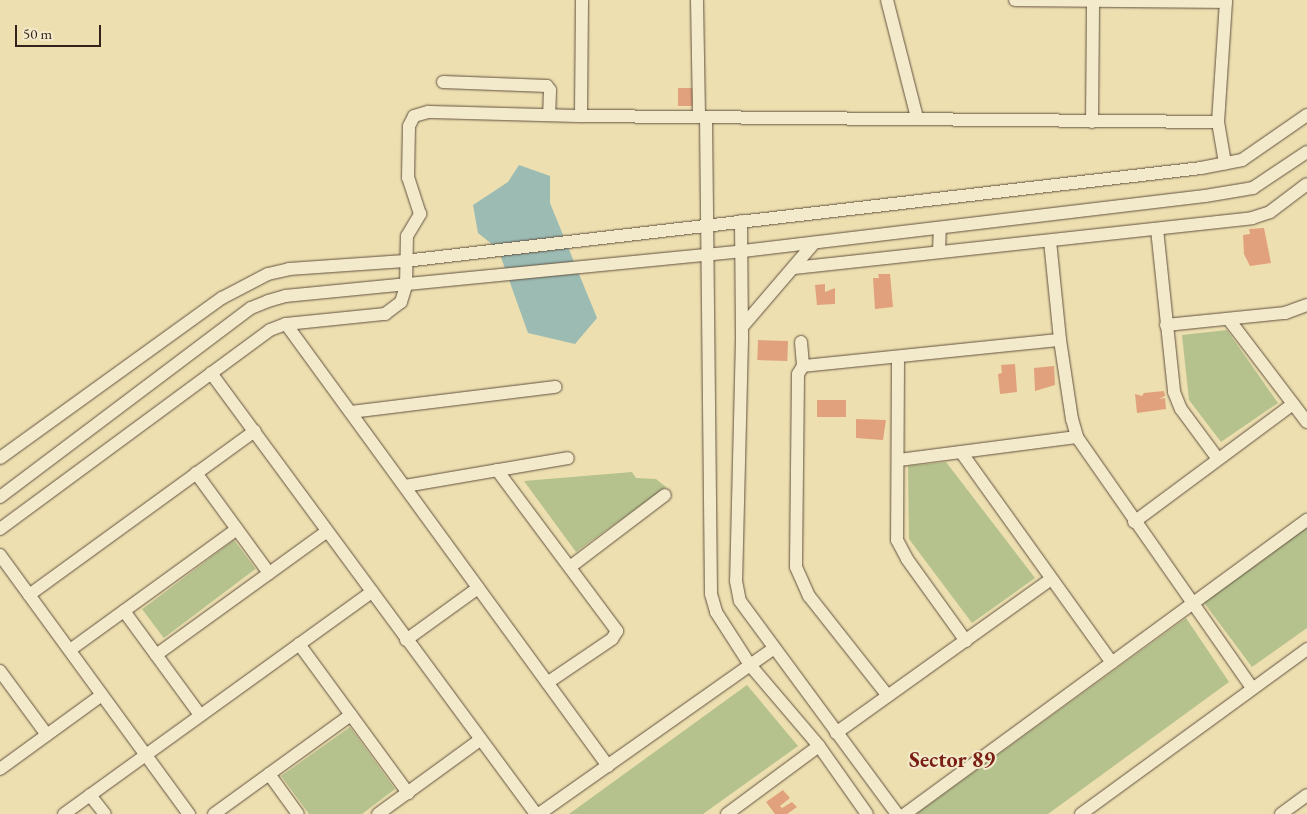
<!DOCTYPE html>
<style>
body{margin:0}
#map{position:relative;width:1307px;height:814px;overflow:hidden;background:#eddfaf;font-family:"EB Garamond",serif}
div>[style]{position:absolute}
.green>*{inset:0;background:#b5c28d;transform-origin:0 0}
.water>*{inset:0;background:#9bbbb3}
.building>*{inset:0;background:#e1a17c;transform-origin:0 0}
.roads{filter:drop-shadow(0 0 1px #625141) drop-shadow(0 0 1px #625141)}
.minor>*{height:12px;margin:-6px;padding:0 6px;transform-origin:6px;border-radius:6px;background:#f3eacb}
span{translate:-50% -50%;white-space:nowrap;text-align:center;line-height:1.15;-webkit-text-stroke:4px #f3eacb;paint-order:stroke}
.district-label{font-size:22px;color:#7a1f14;font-weight:700}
.scale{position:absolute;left:15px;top:25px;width:86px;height:22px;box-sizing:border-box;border:2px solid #33221c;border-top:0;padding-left:6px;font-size:15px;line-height:18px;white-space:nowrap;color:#33221c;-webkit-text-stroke:4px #f3eacb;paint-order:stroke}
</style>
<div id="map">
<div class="green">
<div style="clip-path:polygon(1227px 330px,1278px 403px,1221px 442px,1189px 400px,1182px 335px)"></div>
<div style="clip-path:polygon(946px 462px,1035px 578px,972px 623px,909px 539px,908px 466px)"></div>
<div style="clip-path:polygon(632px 472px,636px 478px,656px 479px,666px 487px,576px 552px,524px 481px)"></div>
<div style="clip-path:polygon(1307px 526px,1307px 628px,1252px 667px,1202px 600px)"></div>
<div style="left:234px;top:540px;width:36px;height:115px;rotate:53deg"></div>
<div style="clip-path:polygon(1186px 618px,1229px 682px,1048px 814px,916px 814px)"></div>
<div style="clip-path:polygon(747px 685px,798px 746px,703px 814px,569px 814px)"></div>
<div style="clip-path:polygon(350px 727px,395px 789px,362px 814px,309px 814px,281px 776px)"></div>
</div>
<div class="water">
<div style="clip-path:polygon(519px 165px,550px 176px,550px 203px,597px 318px,575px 344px,528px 333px,498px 249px,478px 233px,473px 205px,508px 182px)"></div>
</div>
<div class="building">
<div style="left:678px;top:88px;width:17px;height:18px"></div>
<div style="clip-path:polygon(1264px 228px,1271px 263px,1250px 266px,1244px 254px,1243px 235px,1250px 234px,1249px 229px)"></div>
<div style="clip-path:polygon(878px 274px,890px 274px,893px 307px,875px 309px,873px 278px,879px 278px)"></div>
<div style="clip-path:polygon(825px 284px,825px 292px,835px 288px,835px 304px,817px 305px,815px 285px)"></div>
<div style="left:758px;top:340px;width:30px;height:20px;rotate:2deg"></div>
<div style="clip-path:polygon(1015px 364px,1017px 392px,1000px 394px,998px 374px,1002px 373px,1001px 365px)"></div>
<div style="clip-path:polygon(1054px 366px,1055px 385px,1035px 391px,1034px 368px)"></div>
<div style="clip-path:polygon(1164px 391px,1165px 396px,1159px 399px,1165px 398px,1166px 409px,1137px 413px,1135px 394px,1142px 396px,1144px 393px)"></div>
<div style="left:817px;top:400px;width:29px;height:17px"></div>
<div style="clip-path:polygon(856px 419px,886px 420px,883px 440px,856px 438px)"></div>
<div style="clip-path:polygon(783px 790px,790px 798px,780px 806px,782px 808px,792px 802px,797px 807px,787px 814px,775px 814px,766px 802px)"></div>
</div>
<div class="roads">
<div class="minor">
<div style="left:582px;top:0;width:116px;rotate:90.5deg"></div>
<div style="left:581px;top:116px;width:637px;rotate:0.54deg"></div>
<div style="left:1218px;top:122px;width:122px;rotate:-86.2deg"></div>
<div style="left:697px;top:0;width:117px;rotate:89deg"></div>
<div style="left:887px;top:0;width:122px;rotate:75.7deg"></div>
<div style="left:1015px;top:0;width:211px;rotate:0.5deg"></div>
<div style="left:443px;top:82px;width:104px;rotate:2.2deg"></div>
<div style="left:547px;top:86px;width:5px;rotate:53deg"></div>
<div style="left:550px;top:90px;width:25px;rotate:92deg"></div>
<div style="left:706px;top:117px;width:477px;rotate:89.4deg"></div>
<div style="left:711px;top:594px;width:19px;rotate:74deg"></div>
<div style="left:716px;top:612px;width:63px;rotate:57.3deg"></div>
<div style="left:750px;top:665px;width:106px;rotate:49.6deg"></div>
<div style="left:819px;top:746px;width:83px;rotate:54.8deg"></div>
<div style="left:1092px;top:122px;width:120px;rotate:-89.5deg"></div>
<div style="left:1218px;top:122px;width:42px;rotate:80.3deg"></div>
<div style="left:741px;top:221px;width:118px;rotate:89.5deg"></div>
<div style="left:742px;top:339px;width:242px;rotate:91.4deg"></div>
<div style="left:736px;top:581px;width:20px;rotate:79deg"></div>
<div style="left:740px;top:601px;width:265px;rotate:53.6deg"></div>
<div style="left:1157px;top:229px;width:164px;rotate:84deg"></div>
<div style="left:1174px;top:392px;width:18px;rotate:68deg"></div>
<div style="left:1181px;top:409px;width:62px;rotate:53.5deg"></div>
<div style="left:1050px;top:241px;width:100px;rotate:84.2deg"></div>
<div style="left:1060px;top:340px;width:80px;rotate:81.4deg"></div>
<div style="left:1072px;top:419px;width:19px;rotate:74deg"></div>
<div style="left:1077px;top:437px;width:306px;rotate:55.1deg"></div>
<div style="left:939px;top:252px;width:24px;rotate:-88deg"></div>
<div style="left:794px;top:268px;width:461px;rotate:-6.2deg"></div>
<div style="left:1252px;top:218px;width:19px;rotate:-18deg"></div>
<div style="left:1270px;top:212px;width:46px;rotate:-37.1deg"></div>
<div style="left:1230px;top:321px;width:127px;rotate:52.7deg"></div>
<div style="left:286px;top:324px;width:547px;rotate:53.93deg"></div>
<div style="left:1166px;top:325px;width:120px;rotate:-5.8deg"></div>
<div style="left:1285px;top:313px;width:23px;rotate:-20deg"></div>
<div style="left:742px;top:327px;width:111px;rotate:-49.4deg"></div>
<div style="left:801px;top:342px;width:24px;rotate:85deg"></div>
<div style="left:803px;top:366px;width:9px;rotate:122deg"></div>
<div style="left:798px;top:374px;width:193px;rotate:90.6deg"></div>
<div style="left:796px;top:567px;width:32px;rotate:66deg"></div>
<div style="left:809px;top:596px;width:127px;rotate:51.7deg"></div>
<div style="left:898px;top:359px;width:181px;rotate:90.3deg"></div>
<div style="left:897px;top:540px;width:21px;rotate:62deg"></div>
<div style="left:907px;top:559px;width:101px;rotate:54.3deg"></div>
<div style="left:803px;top:366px;width:258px;rotate:-5.8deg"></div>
<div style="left:211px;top:373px;width:548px;rotate:53.61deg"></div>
<div style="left:351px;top:412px;width:206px;rotate:-7deg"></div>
<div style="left:961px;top:452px;width:259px;rotate:54.4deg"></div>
<div style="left:0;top:458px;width:274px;rotate:-35.8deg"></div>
<div style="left:222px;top:298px;width:52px;rotate:-27.6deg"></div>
<div style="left:268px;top:274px;width:22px;rotate:-13deg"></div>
<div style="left:289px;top:269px;width:116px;rotate:-3.9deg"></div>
<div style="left:405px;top:261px;width:801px;rotate:-6.66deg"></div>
<div style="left:1201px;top:168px;width:42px;rotate:-11deg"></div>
<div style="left:1242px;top:160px;width:79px;rotate:-34.7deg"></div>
<div style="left:899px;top:460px;width:179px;rotate:-7.4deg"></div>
<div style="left:497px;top:470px;width:201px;rotate:53.3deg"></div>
<div style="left:617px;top:631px;width:9px;rotate:122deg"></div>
<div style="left:612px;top:639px;width:78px;rotate:145.9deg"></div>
<div style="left:196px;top:473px;width:124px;rotate:53.9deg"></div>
<div style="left:405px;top:486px;width:165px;rotate:-9.7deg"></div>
<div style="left:0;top:497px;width:314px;rotate:-37deg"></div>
<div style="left:251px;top:308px;width:18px;rotate:-22deg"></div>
<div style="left:268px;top:301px;width:19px;rotate:-16deg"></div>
<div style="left:286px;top:296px;width:459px;rotate:-5.6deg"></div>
<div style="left:743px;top:251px;width:465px;rotate:-6.8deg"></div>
<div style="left:1205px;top:196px;width:49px;rotate:-9.5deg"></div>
<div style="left:1253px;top:188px;width:65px;rotate:-33.7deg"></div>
<div style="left:1134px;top:522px;width:198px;rotate:-36.6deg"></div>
<div style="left:0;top:529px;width:335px;rotate:-36.4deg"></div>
<div style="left:270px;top:330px;width:17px;rotate:-21deg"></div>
<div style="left:286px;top:324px;width:100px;rotate:-5.8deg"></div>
<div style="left:385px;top:314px;width:20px;rotate:-37deg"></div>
<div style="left:401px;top:302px;width:17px;rotate:-73deg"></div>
<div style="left:406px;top:286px;width:50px;rotate:-88.9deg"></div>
<div style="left:407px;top:236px;width:26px;rotate:-59deg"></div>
<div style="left:420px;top:214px;width:38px;rotate:-108deg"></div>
<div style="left:408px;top:178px;width:52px;rotate:-88.9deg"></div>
<div style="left:409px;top:126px;width:11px;rotate:-63deg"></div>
<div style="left:414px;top:116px;width:15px;rotate:-16deg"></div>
<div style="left:428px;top:112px;width:153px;rotate:1.5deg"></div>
<div style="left:0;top:555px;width:321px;rotate:53.9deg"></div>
<div style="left:570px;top:567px;width:119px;rotate:-37.2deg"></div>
<div style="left:29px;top:595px;width:279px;rotate:-36deg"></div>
<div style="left:124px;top:611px;width:129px;rotate:53.8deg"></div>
<div style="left:406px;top:640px;width:89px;rotate:-35.8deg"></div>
<div style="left:299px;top:644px;width:185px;rotate:53.8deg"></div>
<div style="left:70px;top:650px;width:206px;rotate:-35.9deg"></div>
<div style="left:156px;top:655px;width:211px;rotate:-35.9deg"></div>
<div style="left:0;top:671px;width:79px;rotate:53.7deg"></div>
<div style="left:836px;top:733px;width:264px;rotate:-35.6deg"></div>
<div style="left:0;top:769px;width:126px;rotate:-36deg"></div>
<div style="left:269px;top:774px;width:49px;rotate:54.1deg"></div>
<div style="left:90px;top:795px;width:24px;rotate:52deg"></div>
<div style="left:64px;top:814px;width:380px;rotate:-35.8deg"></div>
<div style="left:214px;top:814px;width:169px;rotate:-35.9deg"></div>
<div style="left:378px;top:814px;width:126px;rotate:-36deg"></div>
<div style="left:539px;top:814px;width:286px;rotate:-35.2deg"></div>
<div style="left:727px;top:814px;width:114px;rotate:-36.5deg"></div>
<div style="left:905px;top:814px;width:498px;rotate:-36.2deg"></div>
<div style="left:1081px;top:814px;width:280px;rotate:-36.1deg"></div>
<div style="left:1281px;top:814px;width:32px;rotate:-36deg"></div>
</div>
</div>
<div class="district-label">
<span style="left:952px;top:760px">Sector 89</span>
</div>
<div class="scale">50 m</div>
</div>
